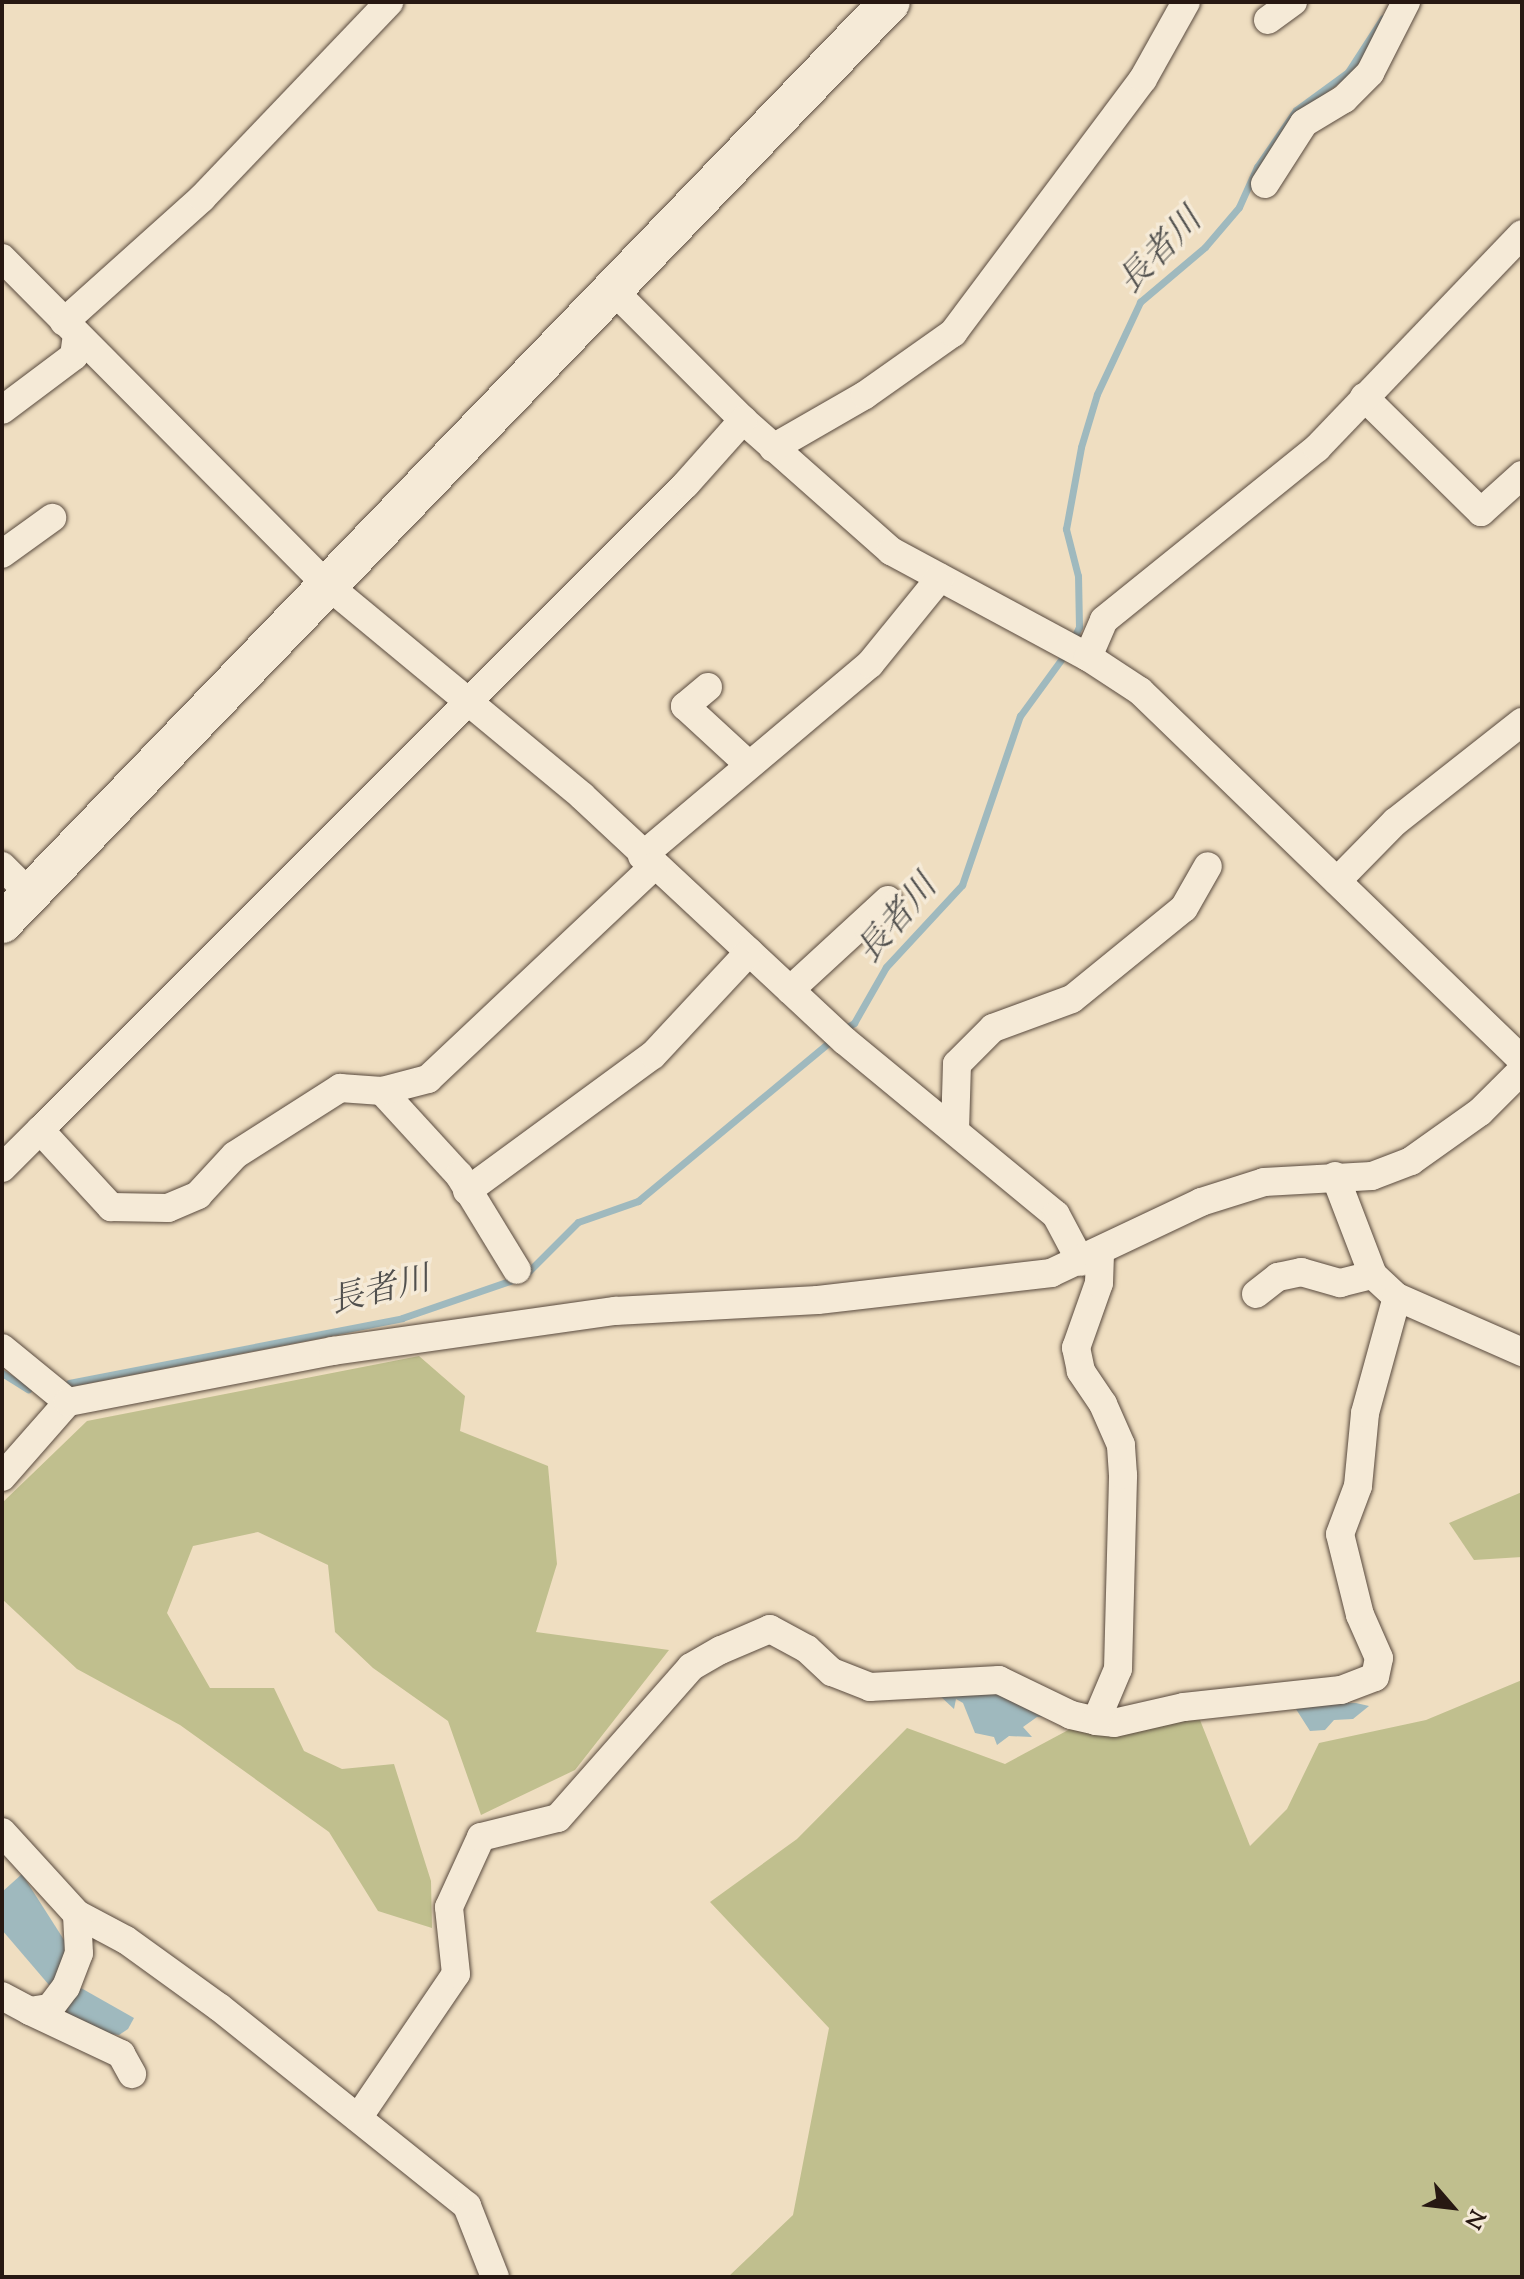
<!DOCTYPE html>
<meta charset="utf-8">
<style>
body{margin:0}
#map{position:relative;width:1524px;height:2279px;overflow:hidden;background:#efdec1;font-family:"Sorts Mill Goudy","Noto Serif JP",serif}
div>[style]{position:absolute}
.green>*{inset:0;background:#c0bf8e}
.water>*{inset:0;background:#9fb9be}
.stream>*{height:7px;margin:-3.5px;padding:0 3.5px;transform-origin:3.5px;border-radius:3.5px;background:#9fb9be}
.roads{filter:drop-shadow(0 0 2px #594a3e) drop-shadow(0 0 2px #594a3e)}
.street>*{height:28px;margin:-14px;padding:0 14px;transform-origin:14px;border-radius:14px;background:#f5ead7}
.secondary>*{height:40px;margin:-20px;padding:0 20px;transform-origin:20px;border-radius:20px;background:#f5ead7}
span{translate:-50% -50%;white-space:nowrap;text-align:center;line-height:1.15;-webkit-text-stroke:7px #f5ead7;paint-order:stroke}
.water-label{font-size:34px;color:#51504e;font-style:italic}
.frame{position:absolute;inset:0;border:4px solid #271812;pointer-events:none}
.north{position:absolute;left:1412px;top:2167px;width:80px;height:80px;-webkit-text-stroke:6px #f5ead7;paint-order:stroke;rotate:118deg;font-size:22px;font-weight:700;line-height:32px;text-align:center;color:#271812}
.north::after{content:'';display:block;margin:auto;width:28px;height:36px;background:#271812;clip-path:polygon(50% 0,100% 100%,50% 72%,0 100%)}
</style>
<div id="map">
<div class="green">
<div style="clip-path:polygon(419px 1356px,465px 1396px,460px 1431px,548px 1466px,557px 1564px,536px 1632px,669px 1650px,575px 1770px,481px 1815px,448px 1721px,373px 1668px,335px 1632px,328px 1565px,258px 1532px,193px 1546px,167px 1613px,210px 1688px,274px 1688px,304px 1751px,342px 1769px,394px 1764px,431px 1881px,432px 1928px,378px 1911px,329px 1832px,180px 1725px,77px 1669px,2px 1599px,2px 1503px,87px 1421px)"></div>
<div style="clip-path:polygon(1522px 1492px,1522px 1557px,1474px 1560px,1449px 1523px)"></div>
<div style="clip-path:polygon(1522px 1680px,1522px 2277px,728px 2277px,793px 2215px,829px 2028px,710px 1902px,797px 1839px,907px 1728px,1005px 1764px,1072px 1728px,1200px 1720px,1250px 1846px,1287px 1809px,1319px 1743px,1426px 1720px)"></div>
</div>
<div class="water">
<div style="clip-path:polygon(999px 1689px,1052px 1716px,1037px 1717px,1023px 1727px,1032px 1737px,1009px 1736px,997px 1745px,994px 1737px,975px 1733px,963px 1703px,956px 1699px,954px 1709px,939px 1695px)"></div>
<div style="clip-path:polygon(1325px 1703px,1356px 1703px,1369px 1706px,1353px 1719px,1334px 1720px,1325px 1730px,1310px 1731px,1294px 1706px)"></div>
<div style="clip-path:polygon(22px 1874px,66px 1943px,59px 1977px,49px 1985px,2px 1930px,2px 1892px)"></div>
<div style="clip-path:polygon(81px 1988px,134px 2018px,128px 2029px,119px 2035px,102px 2033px,62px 2012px)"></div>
</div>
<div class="stream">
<div style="left:1072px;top:642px;width:17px;rotate:-65deg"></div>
<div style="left:1079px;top:627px;width:51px;rotate:-91.1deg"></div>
<div style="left:1078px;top:576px;width:49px;rotate:-104.3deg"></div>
<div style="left:1066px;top:529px;width:83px;rotate:-79.6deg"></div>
<div style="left:1081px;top:447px;width:55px;rotate:-73.2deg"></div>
<div style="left:1097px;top:394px;width:102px;rotate:-64.9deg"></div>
<div style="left:1140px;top:302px;width:85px;rotate:-40.2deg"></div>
<div style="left:1205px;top:247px;width:52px;rotate:-49.6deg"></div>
<div style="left:1239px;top:207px;width:44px;rotate:-65.8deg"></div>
<div style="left:1257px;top:167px;width:69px;rotate:-55.6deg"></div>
<div style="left:1296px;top:110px;width:64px;rotate:-36.2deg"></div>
<div style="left:1348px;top:72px;width:64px;rotate:-57.1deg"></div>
<div style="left:842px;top:1030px;width:14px;rotate:-30deg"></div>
<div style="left:854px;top:1023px;width:64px;rotate:-60.3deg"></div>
<div style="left:886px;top:967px;width:112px;rotate:-47.2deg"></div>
<div style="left:962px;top:885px;width:179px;rotate:-71.1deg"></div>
<div style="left:1020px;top:716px;width:78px;rotate:-53.9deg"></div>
<div style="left:2px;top:1373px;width:31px;rotate:32deg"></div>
<div style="left:69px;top:1383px;width:339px;rotate:-11deg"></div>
<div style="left:402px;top:1318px;width:129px;rotate:-19deg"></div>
<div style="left:524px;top:1276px;width:76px;rotate:-45deg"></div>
<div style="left:578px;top:1222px;width:64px;rotate:-19.3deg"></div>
<div style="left:638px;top:1201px;width:254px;rotate:-39.7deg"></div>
</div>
<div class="roads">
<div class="street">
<div style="left:1268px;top:20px;width:31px;rotate:-36deg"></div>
<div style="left:1265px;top:184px;width:72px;rotate:-57.4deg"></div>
<div style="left:1304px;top:123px;width:47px;rotate:-31deg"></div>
<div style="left:1344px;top:99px;width:37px;rotate:-45deg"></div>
<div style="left:1370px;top:73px;width:80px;rotate:-63.1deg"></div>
<div style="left:2px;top:258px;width:460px;rotate:45.2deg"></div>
<div style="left:326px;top:584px;width:332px;rotate:39.6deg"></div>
<div style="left:582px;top:796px;width:359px;rotate:43deg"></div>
<div style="left:845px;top:1041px;width:273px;rotate:39.5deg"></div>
<div style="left:1056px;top:1215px;width:53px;rotate:62deg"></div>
<div style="left:612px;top:289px;width:185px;rotate:45deg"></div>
<div style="left:743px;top:420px;width:198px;rotate:41.5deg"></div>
<div style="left:891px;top:551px;width:224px;rotate:28.3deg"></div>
<div style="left:1088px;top:657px;width:62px;rotate:33.2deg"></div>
<div style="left:1140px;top:691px;width:531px;rotate:44.01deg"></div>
<div style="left:64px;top:322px;width:186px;rotate:-41.9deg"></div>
<div style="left:202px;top:198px;width:271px;rotate:-46.3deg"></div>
<div style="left:1364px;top:397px;width:164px;rotate:44.5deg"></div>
<div style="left:1481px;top:512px;width:55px;rotate:-42.1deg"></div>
<div style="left:2px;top:410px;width:90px;rotate:-36.9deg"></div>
<div style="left:74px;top:356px;width:21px;rotate:-82deg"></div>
<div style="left:773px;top:448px;width:106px;rotate:-29.9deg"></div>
<div style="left:865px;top:395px;width:108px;rotate:-35.2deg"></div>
<div style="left:953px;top:333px;width:317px;rotate:-53.2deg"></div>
<div style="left:1143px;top:79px;width:88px;rotate:-60.8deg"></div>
<div style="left:2px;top:554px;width:62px;rotate:-35.8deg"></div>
<div style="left:1088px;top:657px;width:40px;rotate:-66.6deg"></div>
<div style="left:1104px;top:620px;width:274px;rotate:-38.9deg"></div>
<div style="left:1317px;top:448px;width:296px;rotate:-46.2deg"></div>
<div style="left:708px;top:687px;width:30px;rotate:140deg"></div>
<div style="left:685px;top:706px;width:86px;rotate:42.6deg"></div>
<div style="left:642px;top:856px;width:298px;rotate:-40.1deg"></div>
<div style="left:870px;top:664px;width:111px;rotate:-50.9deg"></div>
<div style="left:2px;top:866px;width:40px;rotate:45deg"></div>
<div style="left:1337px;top:881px;width:83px;rotate:-45.5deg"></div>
<div style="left:1395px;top:822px;width:162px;rotate:-38.2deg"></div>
<div style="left:790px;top:990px;width:133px;rotate:-42.6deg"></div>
<div style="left:382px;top:1091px;width:114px;rotate:47.5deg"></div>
<div style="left:459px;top:1175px;width:111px;rotate:58.6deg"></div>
<div style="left:40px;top:1130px;width:914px;rotate:-45deg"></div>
<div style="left:686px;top:484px;width:86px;rotate:-48.3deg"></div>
<div style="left:955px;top:1131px;width:67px;rotate:-88.3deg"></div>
<div style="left:957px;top:1064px;width:51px;rotate:-45deg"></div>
<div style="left:993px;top:1028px;width:84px;rotate:-20.2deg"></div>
<div style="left:1072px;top:999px;width:144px;rotate:-39.1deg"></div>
<div style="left:1184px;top:908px;width:48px;rotate:-60.3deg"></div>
<div style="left:2px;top:1168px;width:54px;rotate:-45deg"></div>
<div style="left:40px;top:1130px;width:105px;rotate:47.3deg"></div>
<div style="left:111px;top:1207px;width:57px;rotate:1deg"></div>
<div style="left:168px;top:1208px;width:33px;rotate:-23deg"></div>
<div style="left:198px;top:1195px;width:54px;rotate:-47.2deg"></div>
<div style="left:235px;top:1155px;width:125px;rotate:-32.5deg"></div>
<div style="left:340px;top:1088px;width:42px;rotate:4.1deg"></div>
<div style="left:382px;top:1091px;width:48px;rotate:-14.6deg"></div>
<div style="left:428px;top:1079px;width:309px;rotate:-43.3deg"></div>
<div style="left:1335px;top:1176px;width:106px;rotate:69deg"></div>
<div style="left:1373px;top:1275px;width:33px;rotate:43deg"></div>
<div style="left:1397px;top:1297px;width:137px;rotate:23.7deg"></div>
<div style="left:467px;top:1191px;width:230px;rotate:-36.2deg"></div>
<div style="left:653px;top:1055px;width:141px;rotate:-47deg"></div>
<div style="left:1256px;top:1294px;width:28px;rotate:-38deg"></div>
<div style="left:1278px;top:1277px;width:24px;rotate:-12deg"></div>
<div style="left:1301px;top:1272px;width:41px;rotate:15.8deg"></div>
<div style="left:1340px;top:1283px;width:34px;rotate:-14deg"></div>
<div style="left:2px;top:1348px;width:85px;rotate:39.3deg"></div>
<div style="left:2px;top:1477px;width:100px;rotate:-48.7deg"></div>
<div style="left:68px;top:1402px;width:270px;rotate:-10.9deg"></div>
<div style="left:333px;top:1351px;width:285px;rotate:-8.1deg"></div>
<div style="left:615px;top:1311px;width:203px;rotate:-3.1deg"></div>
<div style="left:818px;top:1300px;width:235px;rotate:-6.6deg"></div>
<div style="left:1051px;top:1273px;width:166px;rotate:-25.3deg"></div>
<div style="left:1201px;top:1202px;width:66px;rotate:-17.6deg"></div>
<div style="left:1264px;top:1182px;width:108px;rotate:-3.2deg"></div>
<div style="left:1372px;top:1176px;width:42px;rotate:-21deg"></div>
<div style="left:1411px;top:1161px;width:85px;rotate:-35.4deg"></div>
<div style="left:1480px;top:1112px;width:59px;rotate:-45deg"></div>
<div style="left:1096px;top:1721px;width:18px;rotate:6deg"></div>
<div style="left:1114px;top:1723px;width:72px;rotate:-12.9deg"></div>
<div style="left:1184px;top:1707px;width:158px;rotate:-6.2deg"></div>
<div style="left:1341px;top:1690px;width:36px;rotate:-21deg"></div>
<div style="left:1375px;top:1677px;width:19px;rotate:-78deg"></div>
<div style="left:1379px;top:1658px;width:47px;rotate:-113.8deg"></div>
<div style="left:1360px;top:1615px;width:83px;rotate:-103.9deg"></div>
<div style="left:1340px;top:1534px;width:51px;rotate:-69.4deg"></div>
<div style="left:1358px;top:1486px;width:73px;rotate:-84.5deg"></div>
<div style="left:1365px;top:1413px;width:120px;rotate:-74.6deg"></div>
<div style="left:2px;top:1832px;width:111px;rotate:47.6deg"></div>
<div style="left:77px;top:1914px;width:55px;rotate:28deg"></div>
<div style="left:126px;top:1940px;width:115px;rotate:35.8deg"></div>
<div style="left:219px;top:2007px;width:318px;rotate:38.7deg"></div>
<div style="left:467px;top:2206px;width:76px;rotate:68.5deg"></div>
<div style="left:2px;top:1996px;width:32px;rotate:28deg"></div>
<div style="left:30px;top:2011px;width:20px;rotate:-9deg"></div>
<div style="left:50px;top:2008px;width:26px;rotate:-53deg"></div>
<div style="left:66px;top:1987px;width:36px;rotate:-69deg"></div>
<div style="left:79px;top:1953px;width:39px;rotate:-93deg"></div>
<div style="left:30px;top:2011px;width:101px;rotate:25.3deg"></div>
<div style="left:121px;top:2054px;width:23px;rotate:61deg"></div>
<div style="left:358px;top:2118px;width:174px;rotate:-55.8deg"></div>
<div style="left:456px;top:1974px;width:67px;rotate:-96deg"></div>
<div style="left:449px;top:1907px;width:77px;rotate:-65.4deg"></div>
<div style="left:481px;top:1837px;width:79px;rotate:-13.9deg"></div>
<div style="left:558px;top:1818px;width:201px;rotate:-48.6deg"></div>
<div style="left:691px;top:1667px;width:34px;rotate:-30deg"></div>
<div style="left:721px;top:1650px;width:53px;rotate:-23.2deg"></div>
<div style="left:770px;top:1629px;width:42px;rotate:28.4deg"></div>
<div style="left:807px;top:1649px;width:34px;rotate:43deg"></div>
<div style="left:832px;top:1672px;width:41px;rotate:21.5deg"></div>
<div style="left:870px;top:1687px;width:129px;rotate:-3.1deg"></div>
<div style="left:999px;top:1680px;width:80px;rotate:25.9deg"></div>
<div style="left:1071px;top:1715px;width:26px;rotate:13deg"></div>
<div style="left:1096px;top:1721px;width:56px;rotate:-67.1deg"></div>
<div style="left:1118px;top:1669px;width:194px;rotate:-88.5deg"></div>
<div style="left:1123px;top:1475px;width:30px;rotate:-94deg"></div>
<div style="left:1121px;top:1445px;width:45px;rotate:-113.7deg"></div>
<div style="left:1103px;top:1404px;width:40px;rotate:-124deg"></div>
<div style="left:1081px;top:1371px;width:24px;rotate:-102deg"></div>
<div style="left:1076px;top:1348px;width:69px;rotate:-70.5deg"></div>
<div style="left:1099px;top:1283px;width:29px;rotate:-88deg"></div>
</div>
<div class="secondary">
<div style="left:2px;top:923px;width:1279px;rotate:-46.05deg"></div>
</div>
</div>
<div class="water-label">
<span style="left:1161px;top:252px;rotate:-46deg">長者川</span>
<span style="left:898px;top:920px;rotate:-50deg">長者川</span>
<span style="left:380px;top:1292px;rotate:-14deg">長者川</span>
</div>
<div class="frame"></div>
<div class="north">N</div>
</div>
